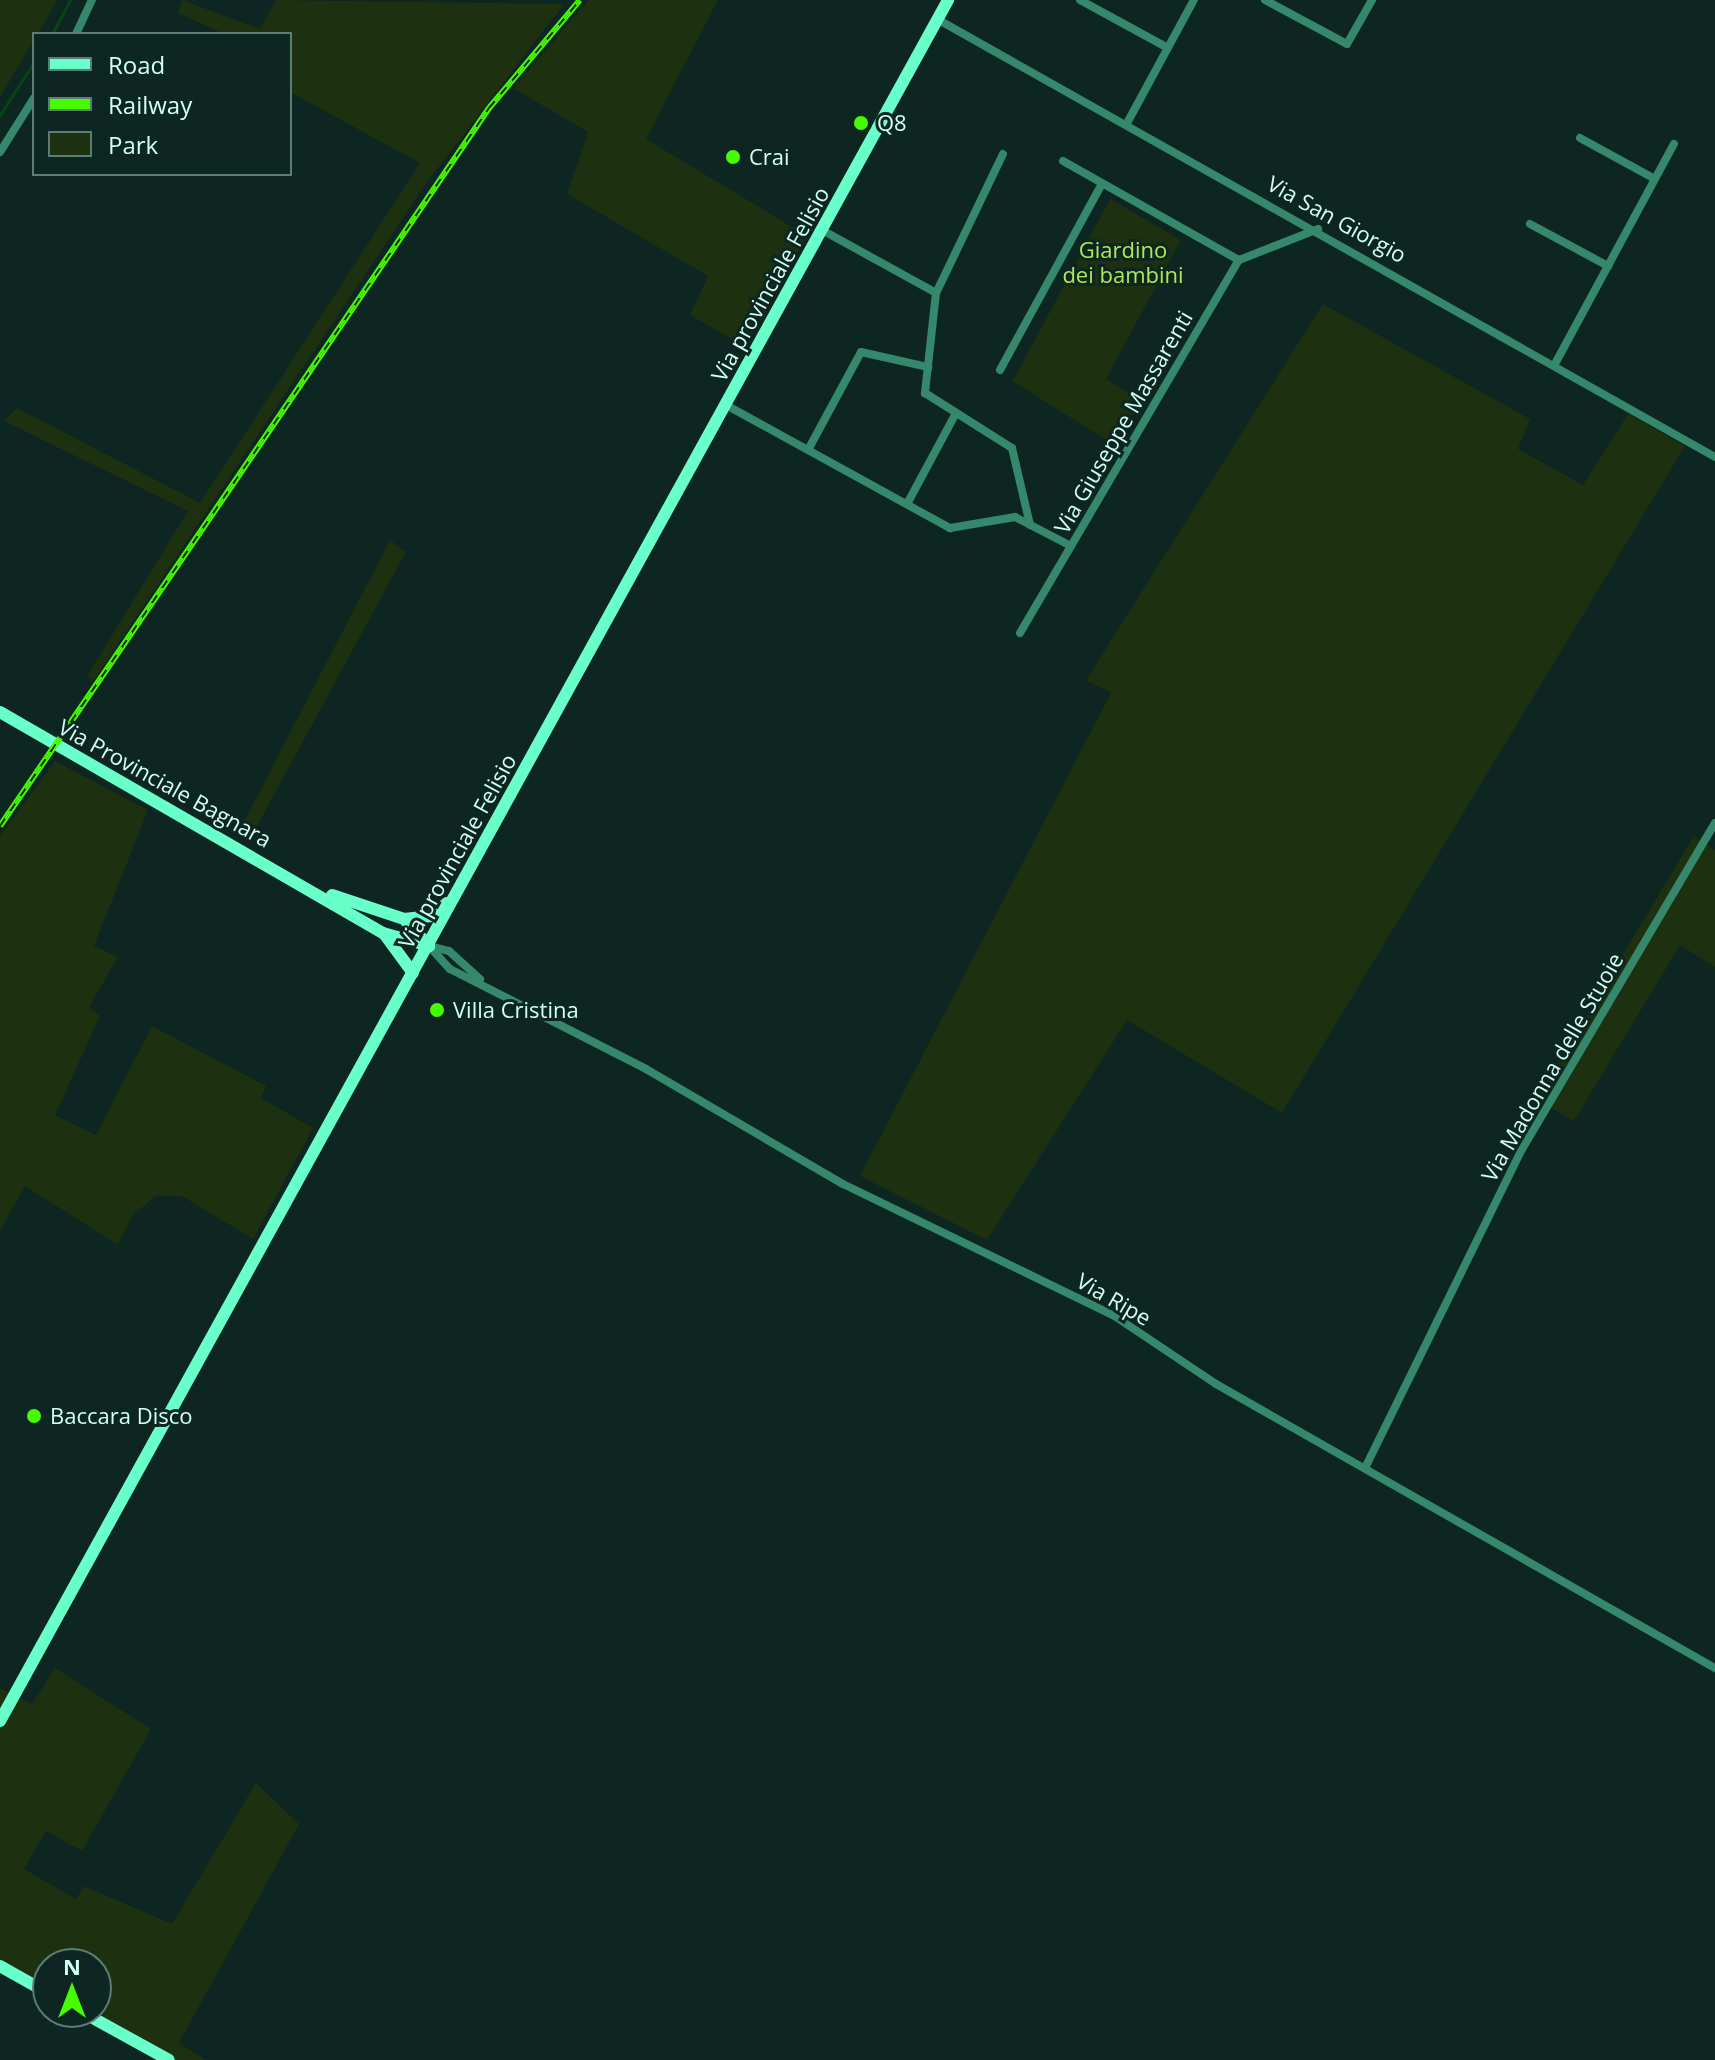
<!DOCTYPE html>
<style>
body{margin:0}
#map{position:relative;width:1715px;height:2060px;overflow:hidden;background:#0d2621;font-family:"Open Sans",sans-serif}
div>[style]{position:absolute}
.green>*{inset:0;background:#1d3010}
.stream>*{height:3px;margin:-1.5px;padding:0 1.5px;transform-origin:1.5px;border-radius:1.5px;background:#074517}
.minor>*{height:8px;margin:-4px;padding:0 4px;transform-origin:4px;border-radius:4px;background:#35886c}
.secondary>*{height:12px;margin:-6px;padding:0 6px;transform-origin:6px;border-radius:6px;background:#69ffca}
.rail>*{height:6px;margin-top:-3px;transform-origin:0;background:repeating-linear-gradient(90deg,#0d2621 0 9px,#46fd00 0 18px);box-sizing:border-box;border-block:2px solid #46fd00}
.dots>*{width:22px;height:22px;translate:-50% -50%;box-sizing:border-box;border:4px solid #0d2621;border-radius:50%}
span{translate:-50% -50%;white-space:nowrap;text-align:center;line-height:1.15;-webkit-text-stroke:6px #0d2621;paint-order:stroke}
.poi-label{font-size:22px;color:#d2fff3}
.left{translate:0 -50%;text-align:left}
.street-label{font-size:22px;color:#d2fff3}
.park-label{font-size:22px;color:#b1e756}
.legend{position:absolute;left:32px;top:32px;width:260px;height:144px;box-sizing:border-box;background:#0d2621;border:2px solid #5c7d75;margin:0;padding:10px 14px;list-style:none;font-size:24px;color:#d2fff3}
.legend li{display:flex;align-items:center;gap:16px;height:40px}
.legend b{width:40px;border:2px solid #5c7d75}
.north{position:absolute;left:32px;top:1948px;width:80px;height:80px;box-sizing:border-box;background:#0d2621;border:2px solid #5c7d75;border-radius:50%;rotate:0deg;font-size:22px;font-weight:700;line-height:32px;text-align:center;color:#d2fff3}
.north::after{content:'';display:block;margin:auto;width:28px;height:36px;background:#46fd00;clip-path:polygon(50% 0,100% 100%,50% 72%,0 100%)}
</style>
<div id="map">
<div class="green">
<div style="clip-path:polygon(0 0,58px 0,0 97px)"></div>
<div style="clip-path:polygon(182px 0,260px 29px,276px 0,564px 4px,427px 182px,94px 680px,87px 676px,188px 511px,4px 421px,17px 408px,200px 503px,420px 163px,290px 92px,290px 34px,224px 34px,178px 13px)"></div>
<div style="clip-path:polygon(589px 0,718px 0,646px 139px,807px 236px,744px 346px,690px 315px,708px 276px,567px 194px,588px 132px,513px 88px)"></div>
<div style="clip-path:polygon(1110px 199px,1181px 240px,1106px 379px,1141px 401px,1114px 445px,1013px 381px)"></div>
<div style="clip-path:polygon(1323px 304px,1530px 419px,1518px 449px,1583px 485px,1628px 414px,1685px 446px,1282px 1113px,1127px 1020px,987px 1240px,860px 1176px,1111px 693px,1086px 680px)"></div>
<div style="clip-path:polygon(390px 540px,406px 552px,250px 839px,237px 835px)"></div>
<div style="clip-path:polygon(55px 761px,148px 810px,94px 946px,118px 957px,89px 1007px,100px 1016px,55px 1115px,96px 1135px,152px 1026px,266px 1086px,261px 1098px,313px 1128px,253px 1239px,182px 1196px,156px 1196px,133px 1215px,118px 1245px,25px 1186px,0 1231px,0 836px)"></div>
<div style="clip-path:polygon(1694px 836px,1715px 850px,1715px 967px,1680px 945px,1574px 1121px,1536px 1099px)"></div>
<div style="clip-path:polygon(55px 1668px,151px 1729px,82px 1851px,46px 1831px,24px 1869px,76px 1899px,84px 1886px,172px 1924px,256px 1783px,299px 1824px,179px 2043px,206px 2060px,157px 2060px,70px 2012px,96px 2012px,96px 1964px,48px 1964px,48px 2000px,0 1973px,0 1688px,32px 1704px)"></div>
</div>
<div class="stream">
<div style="left:52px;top:34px;width:38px;rotate:-62deg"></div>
<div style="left:0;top:115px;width:63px;rotate:-57.3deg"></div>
</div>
<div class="minor">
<div style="left:1080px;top:0;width:100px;rotate:28.6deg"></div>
<div style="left:1265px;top:0;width:93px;rotate:28.2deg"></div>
<div style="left:1347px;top:44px;width:51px;rotate:-60.4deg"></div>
<div style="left:937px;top:19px;width:893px;rotate:29.38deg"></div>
<div style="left:76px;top:34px;width:38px;rotate:-65deg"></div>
<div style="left:1126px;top:125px;width:142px;rotate:-61.5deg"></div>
<div style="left:1580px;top:138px;width:85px;rotate:28.7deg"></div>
<div style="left:0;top:152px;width:64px;rotate:-57.8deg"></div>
<div style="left:1003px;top:154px;width:154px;rotate:115.7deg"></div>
<div style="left:936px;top:293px;width:101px;rotate:96.3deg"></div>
<div style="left:925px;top:393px;width:103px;rotate:32.3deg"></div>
<div style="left:1012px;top:448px;width:79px;rotate:76.8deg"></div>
<div style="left:1063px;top:161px;width:202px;rotate:29.4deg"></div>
<div style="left:1530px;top:224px;width:89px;rotate:28.3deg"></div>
<div style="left:822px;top:230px;width:130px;rotate:28.9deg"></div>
<div style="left:1556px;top:362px;width:248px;rotate:-61.6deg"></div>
<div style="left:1000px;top:370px;width:212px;rotate:-61.3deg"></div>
<div style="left:726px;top:405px;width:256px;rotate:28.8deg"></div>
<div style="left:950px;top:528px;width:66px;rotate:-9.6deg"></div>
<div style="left:1015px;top:517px;width:63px;rotate:27.4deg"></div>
<div style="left:808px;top:450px;width:111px;rotate:-61.6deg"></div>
<div style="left:861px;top:352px;width:69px;rotate:12.6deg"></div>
<div style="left:907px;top:504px;width:103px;rotate:-61.7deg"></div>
<div style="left:1020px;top:633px;width:433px;rotate:-59.6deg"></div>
<div style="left:1239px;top:260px;width:85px;rotate:-21.4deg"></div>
<div style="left:429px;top:946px;width:31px;rotate:48deg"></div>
<div style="left:450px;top:969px;width:220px;rotate:27deg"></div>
<div style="left:646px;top:1069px;width:228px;rotate:30.3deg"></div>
<div style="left:843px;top:1184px;width:300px;rotate:25.9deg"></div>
<div style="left:1113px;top:1315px;width:124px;rotate:33.8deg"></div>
<div style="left:1216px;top:1384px;width:574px;rotate:29.65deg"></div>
<div style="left:429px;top:946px;width:21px;rotate:14deg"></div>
<div style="left:449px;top:951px;width:42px;rotate:42.1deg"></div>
<div style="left:1367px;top:1464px;width:349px;rotate:-63.8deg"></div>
<div style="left:1521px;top:1151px;width:381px;rotate:-59.4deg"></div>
</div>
<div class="secondary">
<div style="left:0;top:712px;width:442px;rotate:30deg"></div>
<div style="left:383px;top:933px;width:48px;rotate:15.8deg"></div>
<div style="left:332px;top:895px;width:76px;rotate:18.4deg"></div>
<div style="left:404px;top:919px;width:37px;rotate:47deg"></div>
<div style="left:404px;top:919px;width:28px;rotate:-6deg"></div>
<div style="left:432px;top:916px;width:20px;rotate:-41deg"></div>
<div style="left:385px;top:935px;width:47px;rotate:53.6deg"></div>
<div style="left:0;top:1721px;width:1965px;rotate:-61.15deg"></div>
<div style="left:0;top:1966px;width:55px;rotate:29.4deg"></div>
<div style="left:82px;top:2012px;width:99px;rotate:28.9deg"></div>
</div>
<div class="rail">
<div style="left:0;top:826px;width:869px;rotate:-55.74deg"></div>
<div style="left:489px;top:108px;width:141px;rotate:-49.9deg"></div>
</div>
<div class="dots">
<div style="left:861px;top:123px;background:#46fd00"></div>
<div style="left:733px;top:157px;background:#46fd00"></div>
<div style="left:437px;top:1010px;background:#46fd00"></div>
<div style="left:34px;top:1416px;background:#46fd00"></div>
</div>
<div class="poi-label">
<span class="left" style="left:877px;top:123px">Q8</span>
<span class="left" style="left:749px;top:157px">Crai</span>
<span class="left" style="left:453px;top:1010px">Villa Cristina</span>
<span class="left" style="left:50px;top:1416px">Baccara Disco</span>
</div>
<div class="street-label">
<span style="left:1337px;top:219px;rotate:29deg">Via San Giorgio</span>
<span style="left:770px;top:284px;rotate:-61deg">Via provinciale Felisio</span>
<span style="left:1123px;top:422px;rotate:-60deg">Via Giuseppe Massarenti</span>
<span style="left:165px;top:783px;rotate:29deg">Via Provinciale Bagnara</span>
<span style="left:457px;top:851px;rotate:-61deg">Via provinciale Felisio</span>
<span style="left:1552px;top:1067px;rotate:-60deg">Via Madonna delle Stuoie</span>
<span style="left:1114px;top:1299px;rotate:30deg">Via Ripe</span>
</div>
<div class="park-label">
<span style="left:1123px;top:262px">Giardino<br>dei bambini</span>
</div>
<ul class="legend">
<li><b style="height:10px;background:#69ffca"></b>Road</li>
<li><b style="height:10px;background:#46fd00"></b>Railway</li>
<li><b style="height:22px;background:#1d3010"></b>Park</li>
</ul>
<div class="north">N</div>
</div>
